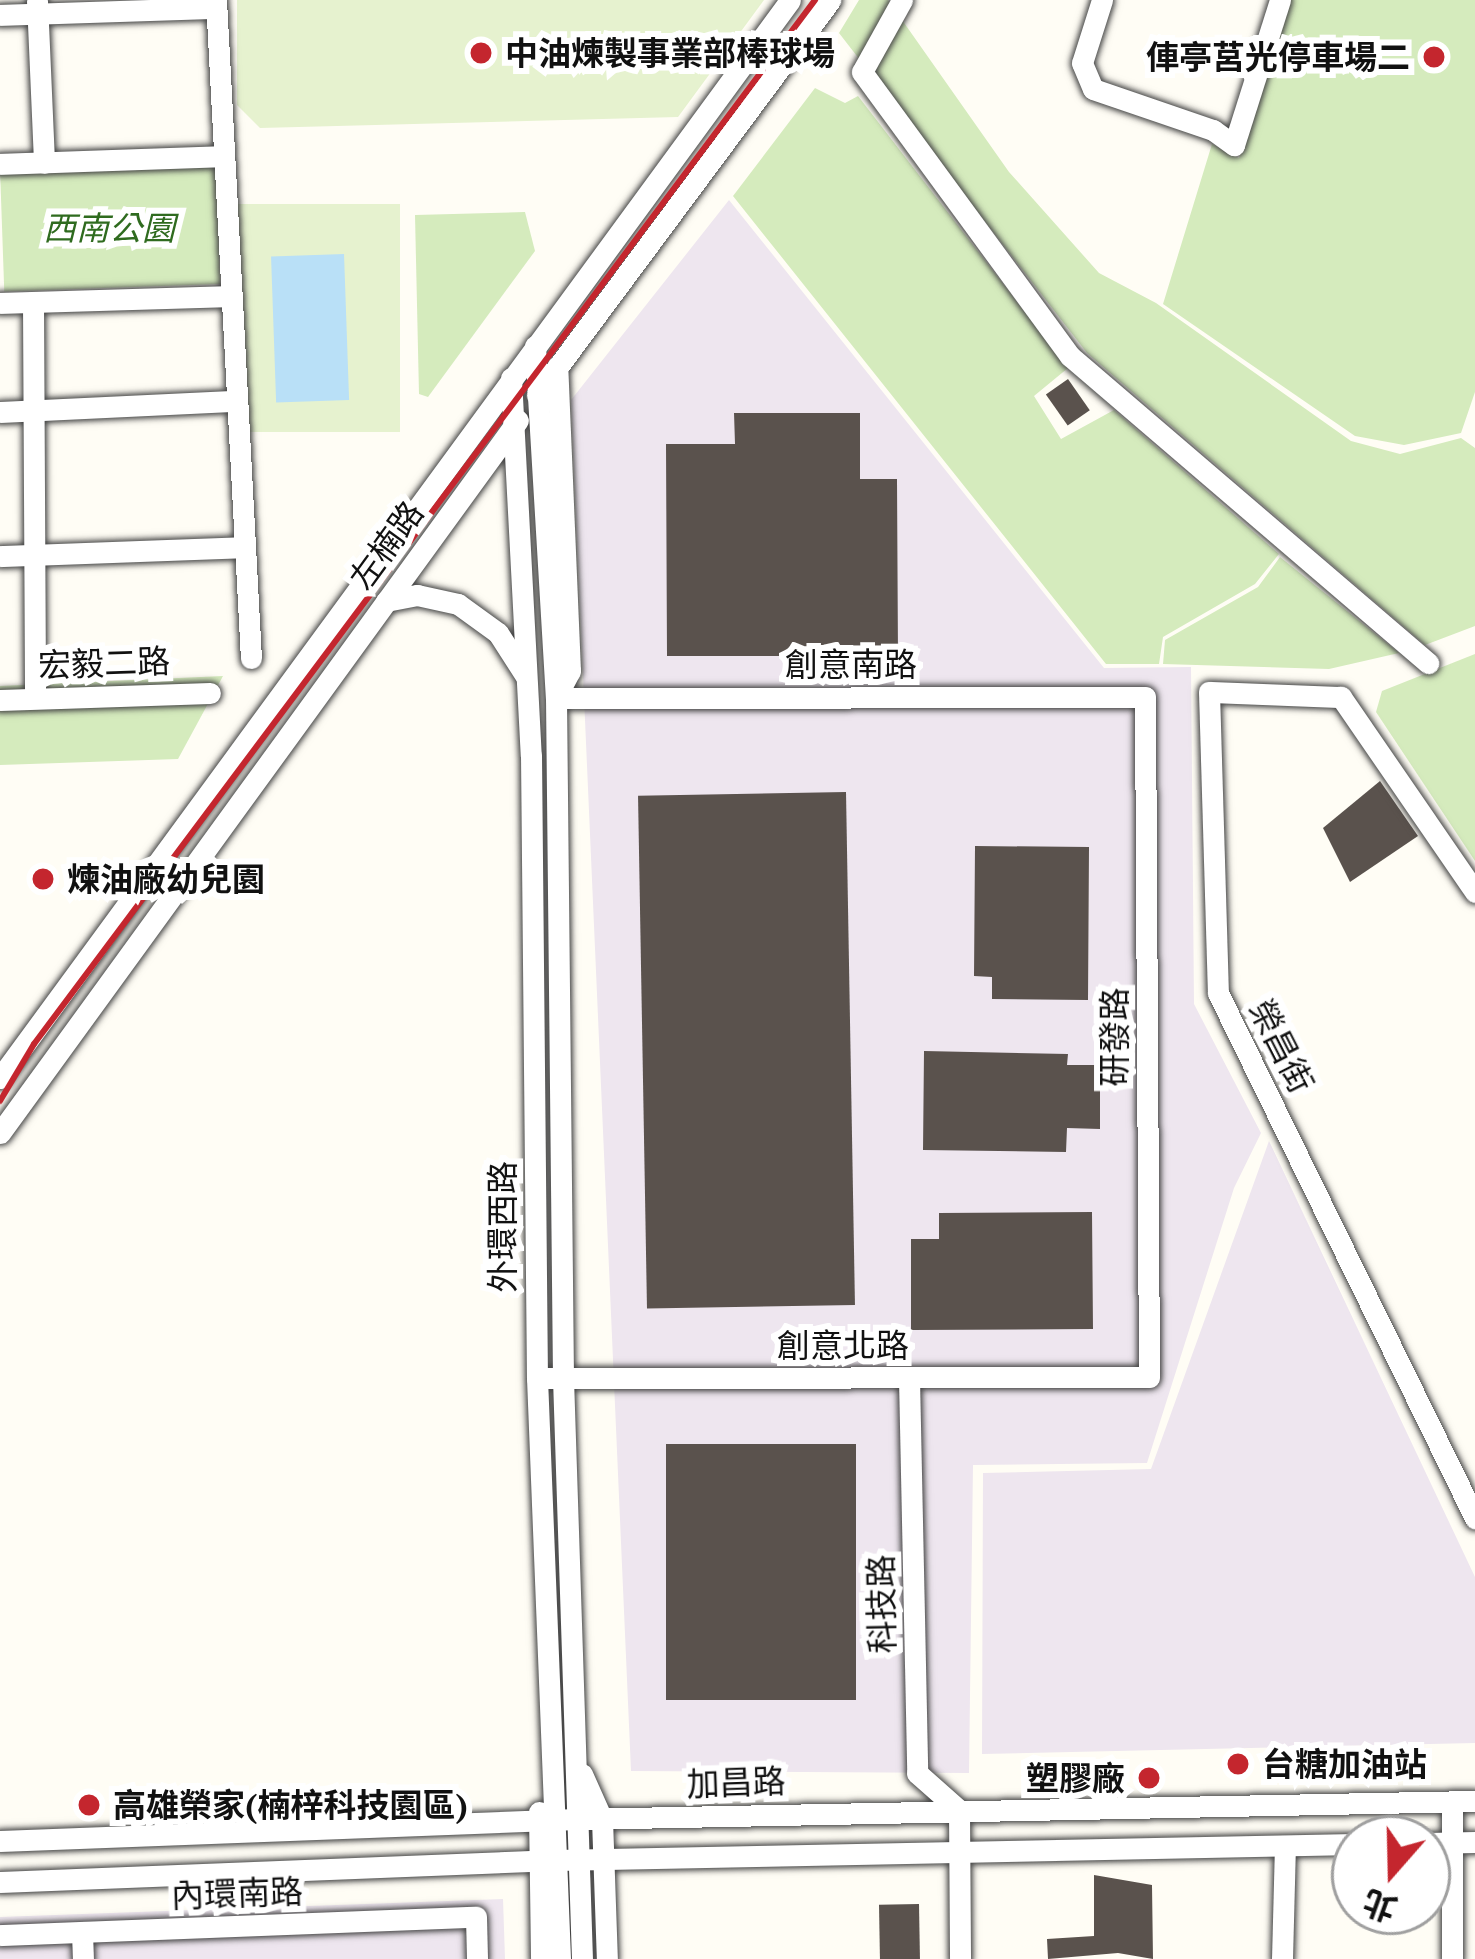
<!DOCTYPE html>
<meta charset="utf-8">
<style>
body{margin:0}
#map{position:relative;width:1475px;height:1959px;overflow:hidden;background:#fffdf5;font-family:"PT Serif","Noto Sans TC",serif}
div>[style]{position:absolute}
.industrial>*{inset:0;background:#eee6ef}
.green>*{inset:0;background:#d5ebbd;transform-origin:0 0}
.pitch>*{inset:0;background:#e6f2cf;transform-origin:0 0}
.water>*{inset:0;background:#b9e0f7;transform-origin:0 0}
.building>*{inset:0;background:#5a524d;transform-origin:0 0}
.roads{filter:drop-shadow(0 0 3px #444) drop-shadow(0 0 3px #444)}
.minor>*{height:21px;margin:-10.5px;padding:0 10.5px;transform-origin:10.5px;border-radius:10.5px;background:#fff}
.rail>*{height:6px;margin:-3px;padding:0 3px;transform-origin:3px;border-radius:3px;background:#c4262e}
.dots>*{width:33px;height:33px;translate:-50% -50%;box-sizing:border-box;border:6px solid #fff;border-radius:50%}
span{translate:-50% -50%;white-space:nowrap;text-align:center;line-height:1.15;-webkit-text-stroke:12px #fff;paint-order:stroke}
.poi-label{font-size:33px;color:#111;font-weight:700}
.left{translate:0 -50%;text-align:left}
.right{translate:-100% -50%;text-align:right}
.park-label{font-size:33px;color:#2f6b1f;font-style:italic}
.street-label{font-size:33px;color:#111}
.north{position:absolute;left:1331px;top:1815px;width:120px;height:120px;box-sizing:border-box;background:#fff;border:3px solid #a0a0a0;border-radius:50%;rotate:200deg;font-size:33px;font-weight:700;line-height:48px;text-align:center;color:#111}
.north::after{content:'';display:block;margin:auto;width:42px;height:54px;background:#c4262e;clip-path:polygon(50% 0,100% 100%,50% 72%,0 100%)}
</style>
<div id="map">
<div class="industrial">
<div style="clip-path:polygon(729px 200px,1104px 668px,1191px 667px,1194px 1004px,1261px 1133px,1234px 1188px,1147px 1463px,973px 1465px,969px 1773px,631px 1771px,571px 400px)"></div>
<div style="clip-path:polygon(1269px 1141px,1475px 1577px,1475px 1743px,982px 1754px,983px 1473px,1151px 1469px)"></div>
<div style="clip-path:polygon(503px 1899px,505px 1959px,0 1959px,0 1917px)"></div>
</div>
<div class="green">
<div style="clip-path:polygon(859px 0,888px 0,1009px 172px,1099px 273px,1156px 303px,1351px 441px,1400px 454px,1461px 438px,1475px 448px,1475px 626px,1425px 645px,1087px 353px,839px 33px)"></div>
<div style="clip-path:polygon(1289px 0,1475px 0,1475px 392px,1461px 433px,1404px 445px,1355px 436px,1163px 304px,1212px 144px,1239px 158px)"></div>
<div style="clip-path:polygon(815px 88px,845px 103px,858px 96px,1068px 368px,1034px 396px,1061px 439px,1114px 410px,1279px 554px,1255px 584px,1163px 637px,1159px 664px,1106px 664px,733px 196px)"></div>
<div style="left:216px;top:165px;width:119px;height:216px;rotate:88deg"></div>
<div style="clip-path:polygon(525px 212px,535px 251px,428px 397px,419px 394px,415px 215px)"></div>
<div style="clip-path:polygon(1280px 557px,1399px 653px,1329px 669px,1163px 664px,1165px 640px,1258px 587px)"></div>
<div style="clip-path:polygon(1475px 654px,1475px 861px,1376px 712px,1382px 691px)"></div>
<div style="clip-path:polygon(223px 676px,178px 759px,0 765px,0 686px)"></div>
</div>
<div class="pitch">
<div style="clip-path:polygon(237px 0,764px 0,678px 117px,260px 128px,237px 105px)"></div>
<div style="left:400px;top:204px;width:228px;height:163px;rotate:90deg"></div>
</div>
<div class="water">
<div style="left:344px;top:254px;width:146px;height:73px;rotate:88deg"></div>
</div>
<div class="building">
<div style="left:1068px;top:379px;width:38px;height:27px;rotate:55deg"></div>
<div style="clip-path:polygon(734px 413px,860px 413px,860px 479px,897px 479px,898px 656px,667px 656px,666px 444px,735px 444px)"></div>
<div style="clip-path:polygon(1380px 781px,1418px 836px,1350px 882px,1323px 828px)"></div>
<div style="left:846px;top:792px;width:513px;height:208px;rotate:89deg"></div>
<div style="clip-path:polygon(975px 846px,1089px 847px,1088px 1000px,992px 999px,992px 977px,974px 976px)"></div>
<div style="clip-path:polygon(924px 1051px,1068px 1054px,1067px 1065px,1100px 1065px,1100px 1129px,1067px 1128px,1066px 1152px,923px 1150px)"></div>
<div style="clip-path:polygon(1092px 1212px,1093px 1329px,911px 1330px,911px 1239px,939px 1239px,939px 1213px)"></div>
<div style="left:856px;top:1444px;width:256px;height:190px;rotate:90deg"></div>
<div style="clip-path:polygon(1094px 1875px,1152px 1885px,1153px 1959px,1118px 1953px,1048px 1959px,1047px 1939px,1094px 1936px)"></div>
<div style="left:919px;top:1904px;width:55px;height:40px;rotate:89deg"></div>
</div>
<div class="roads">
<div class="minor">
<div style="left:216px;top:0;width:659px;rotate:86.96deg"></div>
<div style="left:902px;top:0;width:82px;rotate:119.1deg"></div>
<div style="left:862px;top:72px;width:352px;rotate:53.8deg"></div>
<div style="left:1070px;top:356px;width:472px;rotate:40.6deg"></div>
<div style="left:1102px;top:0;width:66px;rotate:107.6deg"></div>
<div style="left:1082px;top:63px;width:28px;rotate:67deg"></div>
<div style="left:1093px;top:89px;width:127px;rotate:18.9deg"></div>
<div style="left:1213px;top:130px;width:26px;rotate:36deg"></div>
<div style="left:1234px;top:145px;width:152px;rotate:-72.4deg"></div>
<div style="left:37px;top:1px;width:162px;rotate:87.5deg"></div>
<div style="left:0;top:15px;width:216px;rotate:-1.9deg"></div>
<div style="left:0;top:164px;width:224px;rotate:-2deg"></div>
<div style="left:33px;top:302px;width:396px;rotate:89.7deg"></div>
<div style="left:0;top:303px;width:231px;rotate:-1.7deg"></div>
<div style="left:535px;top:346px;width:353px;rotate:86.6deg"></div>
<div style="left:556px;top:698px;width:680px;rotate:89.41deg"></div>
<div style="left:563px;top:1378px;width:581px;rotate:88.13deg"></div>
<div style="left:511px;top:378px;width:378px;rotate:87deg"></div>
<div style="left:531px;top:755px;width:623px;rotate:89.45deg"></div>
<div style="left:537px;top:1378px;width:581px;rotate:87.73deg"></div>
<div style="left:537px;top:395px;width:492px;rotate:-53.4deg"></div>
<div style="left:0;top:412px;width:237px;rotate:-2.7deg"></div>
<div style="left:0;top:556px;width:245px;rotate:-2.1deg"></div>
<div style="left:386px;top:601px;width:32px;rotate:-11deg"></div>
<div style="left:417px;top:595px;width:42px;rotate:12.4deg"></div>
<div style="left:458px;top:604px;width:49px;rotate:35.9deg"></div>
<div style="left:498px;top:633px;width:50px;rotate:57.3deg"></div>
<div style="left:556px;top:697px;width:30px;rotate:-62deg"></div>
<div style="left:570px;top:671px;width:305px;rotate:-92.4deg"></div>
<div style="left:0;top:700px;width:210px;rotate:-1.9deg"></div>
<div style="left:1475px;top:892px;width:237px;rotate:-124.5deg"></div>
<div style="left:1341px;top:697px;width:132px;rotate:-177.8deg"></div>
<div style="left:1209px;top:692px;width:301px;rotate:88.3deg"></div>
<div style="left:1218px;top:993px;width:585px;rotate:63.92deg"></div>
<div style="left:0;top:1078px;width:1336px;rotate:-53.76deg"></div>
<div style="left:0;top:1133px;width:881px;rotate:-54deg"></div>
<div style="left:537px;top:1378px;width:612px;rotate:-0.09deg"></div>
<div style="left:1149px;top:1377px;width:680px;rotate:-90.34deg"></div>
<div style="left:1145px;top:697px;width:589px;rotate:179.9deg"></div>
<div style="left:909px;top:1378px;width:395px;rotate:88.8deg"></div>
<div style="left:917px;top:1773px;width:56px;rotate:41.4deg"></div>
<div style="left:582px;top:1774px;width:49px;rotate:66deg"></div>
<div style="left:602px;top:1819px;width:140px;rotate:88deg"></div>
<div style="left:959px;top:1810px;width:149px;rotate:89.6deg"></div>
<div style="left:539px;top:1812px;width:147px;rotate:89.2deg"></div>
<div style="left:0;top:1841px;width:577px;rotate:-2.18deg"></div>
<div style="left:577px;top:1819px;width:898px;rotate:-1.15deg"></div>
<div style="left:1427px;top:1843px;width:48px;rotate:-1.2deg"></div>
<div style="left:0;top:1882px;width:556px;rotate:-2.27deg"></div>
<div style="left:556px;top:1860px;width:799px;rotate:-1.15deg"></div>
<div style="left:82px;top:1932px;width:27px;rotate:88deg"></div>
<div style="left:0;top:1935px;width:476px;rotate:-2.2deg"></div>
<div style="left:476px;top:1917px;width:42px;rotate:88.6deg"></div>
<div style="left:1282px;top:1959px;width:113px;rotate:-88.5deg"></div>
<div style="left:1452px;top:1959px;width:157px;rotate:-90deg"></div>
</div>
</div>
<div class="rail">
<div style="left:0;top:1101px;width:66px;rotate:-59.2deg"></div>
<div style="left:34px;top:1044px;width:1304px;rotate:-53.2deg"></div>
</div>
<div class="dots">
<div style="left:481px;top:53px;background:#c4262e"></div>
<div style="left:1434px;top:57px;background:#c4262e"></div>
<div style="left:43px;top:879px;background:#c4262e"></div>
<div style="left:1238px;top:1764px;background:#c4262e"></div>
<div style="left:1149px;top:1778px;background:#c4262e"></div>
<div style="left:89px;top:1805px;background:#c4262e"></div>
</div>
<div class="poi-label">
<span class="left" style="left:505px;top:53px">中油煉製事業部棒球場</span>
<span class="right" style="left:1410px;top:57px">俥亭莒光停車場二</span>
<span class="left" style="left:67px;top:879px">煉油廠幼兒園</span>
<span class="left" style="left:1262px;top:1764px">台糖加油站</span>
<span class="right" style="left:1125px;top:1778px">塑膠廠</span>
<span class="left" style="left:113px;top:1805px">高雄榮家(楠梓科技園區)</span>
</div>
<div class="park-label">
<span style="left:109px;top:228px">西南公園</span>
</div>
<div class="street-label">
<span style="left:386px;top:545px;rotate:-54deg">左楠路</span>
<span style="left:104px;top:663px;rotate:-2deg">宏毅二路</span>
<span style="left:851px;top:664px">創意南路</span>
<span style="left:1114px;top:1037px;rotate:-90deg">研發路</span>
<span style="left:1282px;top:1046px;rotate:63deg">榮昌街</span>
<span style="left:502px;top:1227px;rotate:-90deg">外環西路</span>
<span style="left:843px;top:1345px">創意北路</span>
<span style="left:881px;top:1604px;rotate:-91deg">科技路</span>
<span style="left:736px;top:1782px;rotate:-2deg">加昌路</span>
<span style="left:237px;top:1893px;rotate:-2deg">內環南路</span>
</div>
<div class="north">北</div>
</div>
